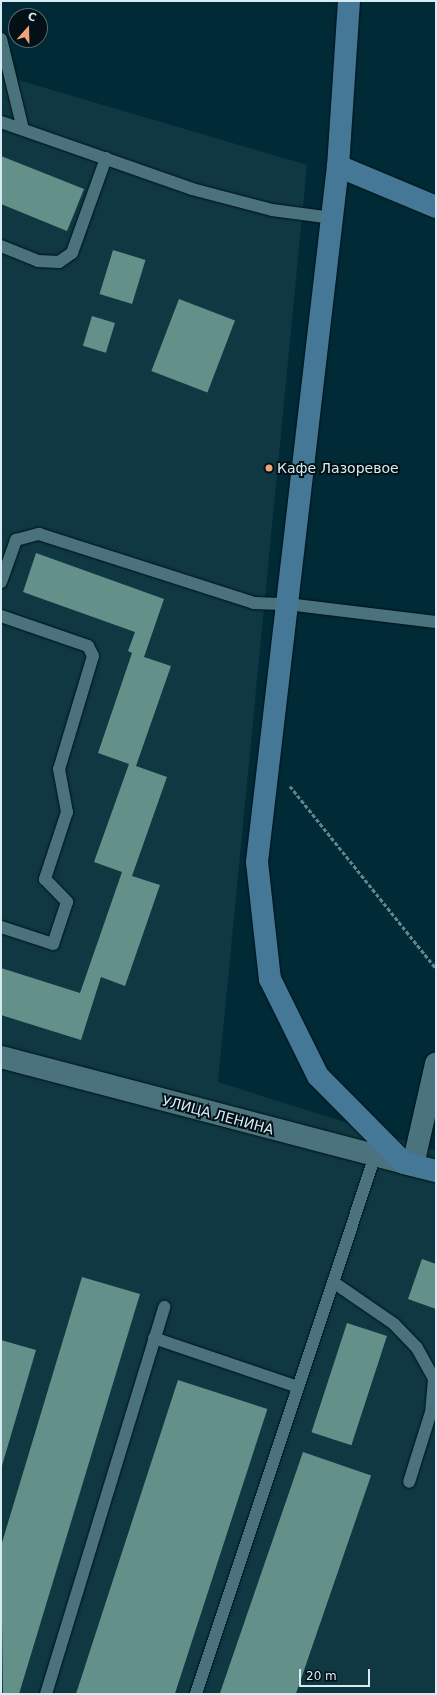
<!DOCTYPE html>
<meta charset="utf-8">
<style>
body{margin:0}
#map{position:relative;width:437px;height:1695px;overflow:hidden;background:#002b36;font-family:"DejaVu Sans",sans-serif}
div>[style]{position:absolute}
.built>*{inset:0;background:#0f3842}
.building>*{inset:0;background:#64908a;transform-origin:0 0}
.path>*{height:2.5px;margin-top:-1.25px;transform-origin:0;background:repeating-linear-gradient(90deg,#63858d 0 4px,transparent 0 6px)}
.roads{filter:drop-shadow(0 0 1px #001217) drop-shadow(0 0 1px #001217)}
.lane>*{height:12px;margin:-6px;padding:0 6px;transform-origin:6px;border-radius:6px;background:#4a737e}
.street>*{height:22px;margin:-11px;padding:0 11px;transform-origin:11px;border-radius:11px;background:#4a737e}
.secondary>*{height:22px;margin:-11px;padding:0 11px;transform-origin:11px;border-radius:11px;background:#457897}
.dots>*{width:11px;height:11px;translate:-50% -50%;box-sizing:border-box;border:2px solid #031116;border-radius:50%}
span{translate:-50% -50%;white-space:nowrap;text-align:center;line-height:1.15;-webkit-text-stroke:4px #031116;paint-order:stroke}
.poi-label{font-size:14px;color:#d6ecf2}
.left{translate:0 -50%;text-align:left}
.street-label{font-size:14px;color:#d6ecf2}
.frame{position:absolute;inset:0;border:2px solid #d6ecf2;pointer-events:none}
.north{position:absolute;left:8px;top:8px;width:40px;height:40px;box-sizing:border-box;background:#031116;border:1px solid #57696e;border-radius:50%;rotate:20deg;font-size:11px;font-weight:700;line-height:16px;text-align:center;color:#d6ecf2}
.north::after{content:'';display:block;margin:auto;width:14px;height:18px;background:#f0a279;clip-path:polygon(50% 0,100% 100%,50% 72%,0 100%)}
.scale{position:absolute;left:299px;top:1669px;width:71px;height:18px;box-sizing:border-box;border:2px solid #d6ecf2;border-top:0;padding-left:5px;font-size:12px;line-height:14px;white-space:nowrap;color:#d6ecf2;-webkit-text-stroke:3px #031116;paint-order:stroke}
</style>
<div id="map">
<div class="built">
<div style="clip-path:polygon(1px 75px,307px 165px,218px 1082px,436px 1151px,436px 1694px,1px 1694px)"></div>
</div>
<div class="building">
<div style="clip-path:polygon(1px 156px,84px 189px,67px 231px,1px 204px)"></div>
<div style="left:113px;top:250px;width:34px;height:46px;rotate:17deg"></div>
<div style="left:179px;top:299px;width:60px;height:77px;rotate:21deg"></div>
<div style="left:92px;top:316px;width:24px;height:31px;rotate:17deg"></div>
<div style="clip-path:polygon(36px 553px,164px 599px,144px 657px,171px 666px,136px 766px,167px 777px,132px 876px,160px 885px,125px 986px,101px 977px,81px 1040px,1px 1015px,1px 968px,80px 993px,122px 872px,94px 862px,129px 764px,98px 753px,132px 653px,128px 651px,135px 632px,23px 592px)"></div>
<div style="clip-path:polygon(422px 1259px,436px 1264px,436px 1309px,408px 1299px)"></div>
<div style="clip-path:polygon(82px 1277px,140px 1294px,19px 1694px,3px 1694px,1px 1546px)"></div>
<div style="left:347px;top:1323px;width:42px;height:115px;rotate:18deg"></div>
<div style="clip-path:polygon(1px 1340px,36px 1350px,1px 1469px)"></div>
<div style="left:178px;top:1380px;width:94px;height:330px;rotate:18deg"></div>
<div style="left:303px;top:1452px;width:72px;height:256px;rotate:19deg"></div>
</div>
<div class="path">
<div style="left:290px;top:786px;width:233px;rotate:51.3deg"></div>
</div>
<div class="roads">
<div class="lane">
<div style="left:1px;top:39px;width:93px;rotate:76.3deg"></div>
<div style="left:1px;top:122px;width:202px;rotate:19.3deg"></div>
<div style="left:192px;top:189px;width:83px;rotate:14.7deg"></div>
<div style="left:272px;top:210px;width:61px;rotate:7.6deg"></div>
<div style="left:1px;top:246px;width:40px;rotate:22deg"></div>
<div style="left:38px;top:261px;width:21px;rotate:3deg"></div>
<div style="left:59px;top:262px;width:16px;rotate:-35deg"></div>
<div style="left:72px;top:253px;width:101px;rotate:-70.3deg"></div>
<div style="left:1px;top:582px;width:45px;rotate:-70.3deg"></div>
<div style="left:16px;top:540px;width:24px;rotate:-15deg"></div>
<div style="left:39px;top:534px;width:226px;rotate:17.8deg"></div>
<div style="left:254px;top:603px;width:33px;rotate:2deg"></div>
<div style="left:287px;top:604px;width:150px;rotate:6.9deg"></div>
<div style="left:1px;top:616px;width:92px;rotate:19deg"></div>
<div style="left:88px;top:646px;width:11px;rotate:63deg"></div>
<div style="left:93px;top:656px;width:118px;rotate:106.7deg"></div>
<div style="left:59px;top:769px;width:44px;rotate:79.5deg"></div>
<div style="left:67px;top:812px;width:71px;rotate:108.2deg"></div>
<div style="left:45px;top:879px;width:32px;rotate:46deg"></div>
<div style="left:67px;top:902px;width:44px;rotate:108.4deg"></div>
<div style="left:53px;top:944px;width:55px;rotate:-161.9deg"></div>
<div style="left:333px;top:1282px;width:74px;rotate:34.5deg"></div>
<div style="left:394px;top:1324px;width:33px;rotate:46deg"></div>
<div style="left:417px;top:1348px;width:35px;rotate:61deg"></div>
<div style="left:434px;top:1379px;width:33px;rotate:95deg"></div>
<div style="left:431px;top:1412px;width:73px;rotate:107.4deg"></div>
<div style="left:154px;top:1338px;width:152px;rotate:18.8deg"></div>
<div style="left:46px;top:1694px;width:405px;rotate:-73deg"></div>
<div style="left:196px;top:1694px;width:567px;rotate:-71.6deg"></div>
</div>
<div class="street">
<div style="left:1px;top:1057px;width:417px;rotate:14.7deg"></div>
<div style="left:413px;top:1165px;width:104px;rotate:-77.2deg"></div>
</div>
<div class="secondary">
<div style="left:349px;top:1px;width:165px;rotate:93.8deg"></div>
<div style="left:338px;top:166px;width:701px;rotate:96.64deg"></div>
<div style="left:257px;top:862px;width:118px;rotate:83.7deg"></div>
<div style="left:270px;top:979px;width:108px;rotate:63.7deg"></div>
<div style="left:318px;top:1076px;width:122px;rotate:45.3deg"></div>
<div style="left:404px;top:1163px;width:33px;rotate:14deg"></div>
<div style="left:338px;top:166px;width:106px;rotate:22.7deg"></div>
</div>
</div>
<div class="dots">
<div style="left:269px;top:468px;background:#f0a279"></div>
</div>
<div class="poi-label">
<span class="left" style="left:277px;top:468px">Кафе Лазоревое</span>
</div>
<div class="street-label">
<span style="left:218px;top:1115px;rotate:15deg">УЛИЦА ЛЕНИНА</span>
</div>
<div class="frame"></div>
<div class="north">С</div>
<div class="scale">20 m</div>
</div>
